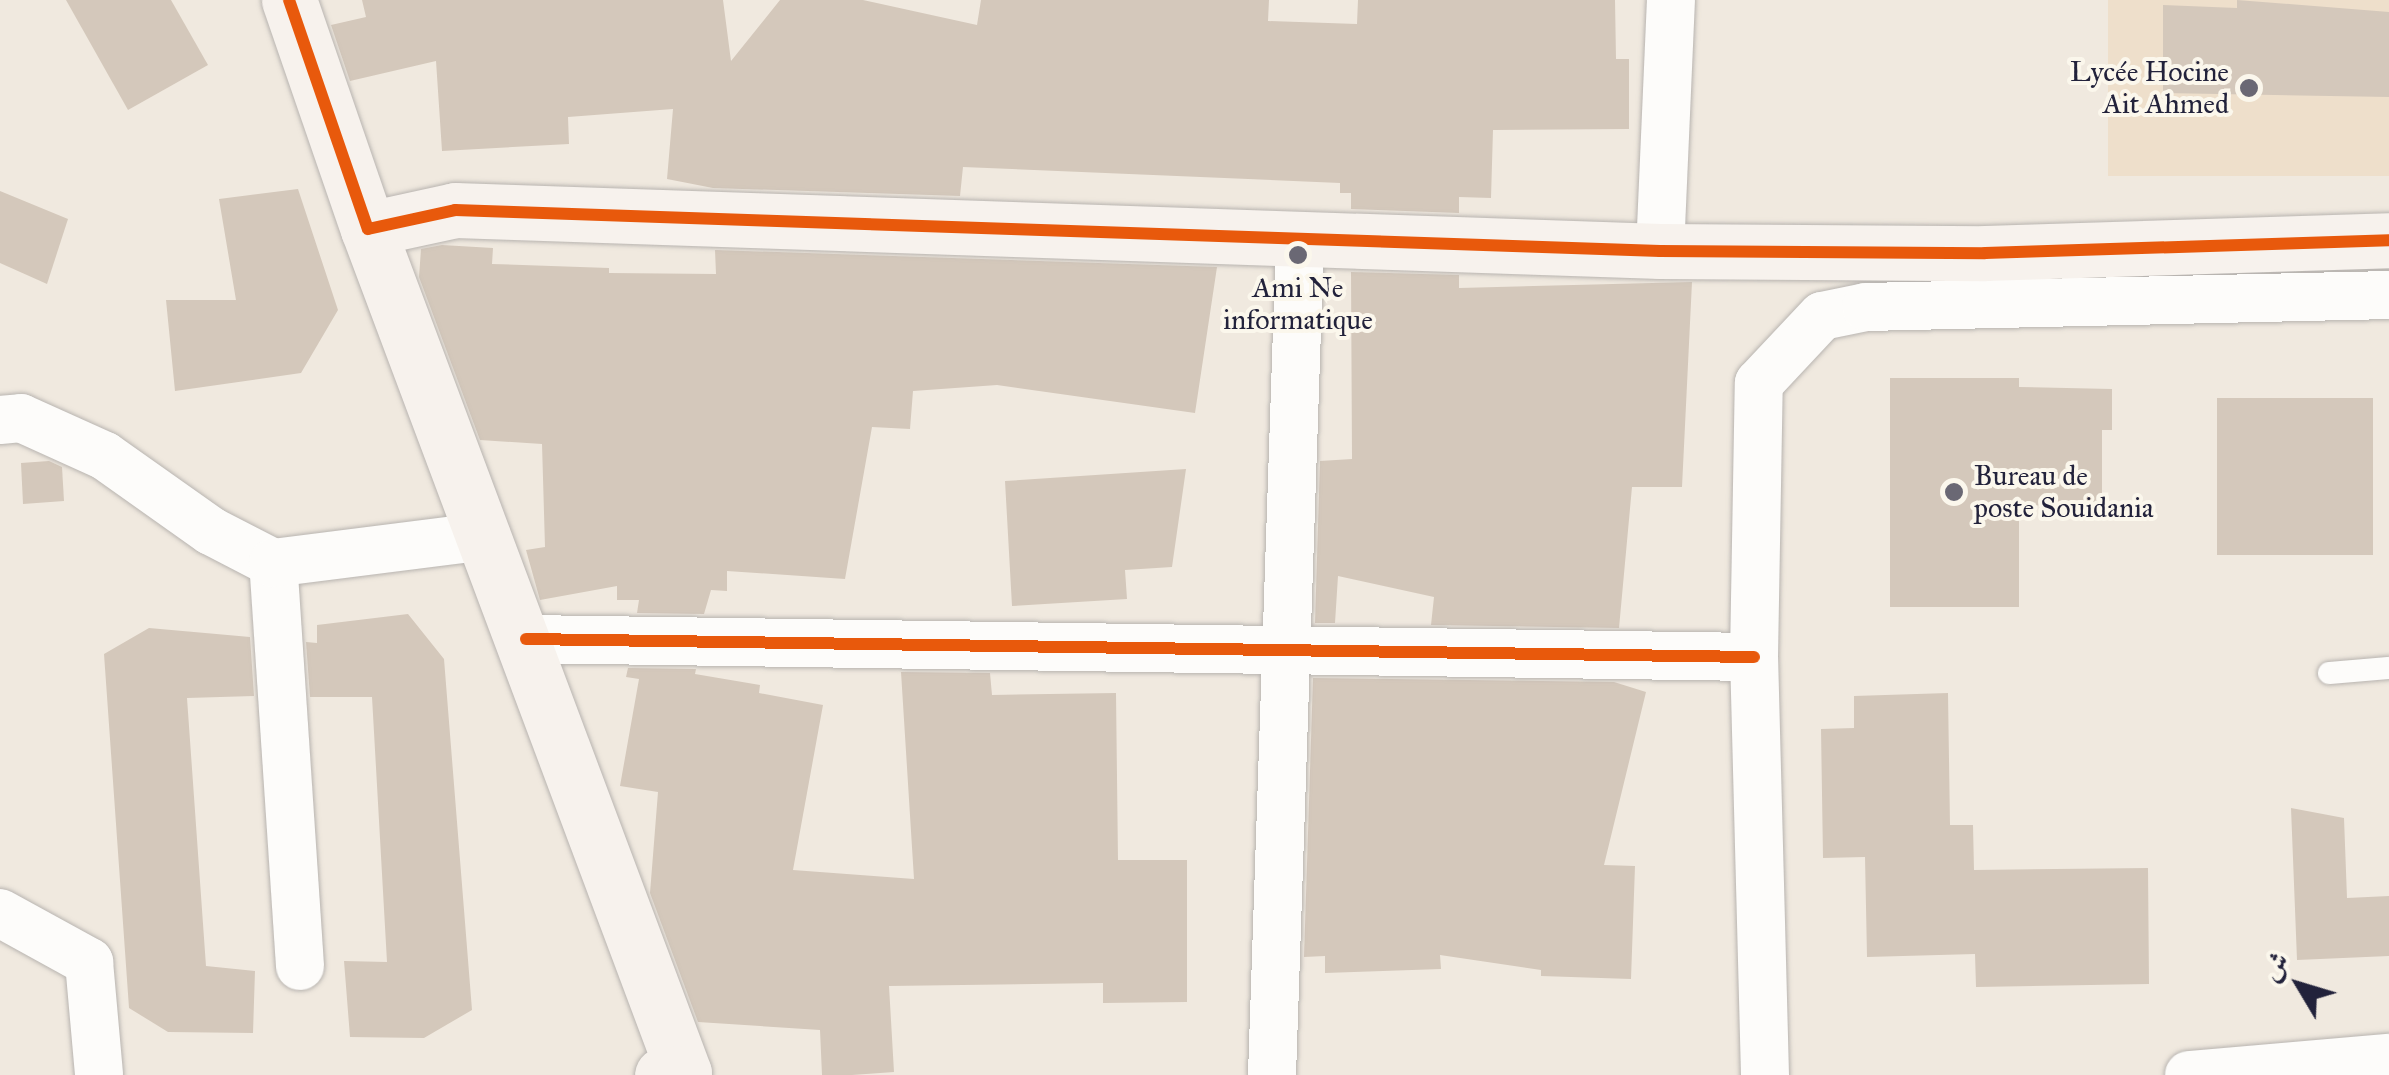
<!DOCTYPE html>
<meta charset="utf-8">
<style>
body{margin:0}
#map{position:relative;width:2389px;height:1075px;overflow:hidden;background:#f0e9df;font-family:"IM FELL Great Primer",Amiri,serif}
div>[style]{position:absolute}
.built>*{inset:0;background:#eedfcb;transform-origin:0 0}
.building>*{inset:0;background:#d4c8bb;transform-origin:0 0}
.roads{filter:drop-shadow(0 0 2px #b8b4b0) drop-shadow(0 0 2px #b8b4b0)}
.lane>*{height:22px;margin:-11px;padding:0 11px;transform-origin:11px;border-radius:11px;background:#fdfcfa}
.street>*{height:48px;margin:-24px;padding:0 24px;transform-origin:24px;border-radius:24px;background:#fdfcfa}
.secondary>*{height:55px;margin:-27.5px;padding:0 27.5px;transform-origin:27.5px;border-radius:27.5px;background:#f7f2ed}
.cycleway>*{height:12px;margin:-6px;padding:0 6px;transform-origin:6px;border-radius:6px;background:#e8590c}
.dots>*{width:28px;height:28px;translate:-50% -50%;box-sizing:border-box;border:5px solid #fbf7ec;border-radius:50%}
span{translate:-50% -50%;white-space:nowrap;text-align:center;line-height:1.15;-webkit-text-stroke:8px #fbf7ec;paint-order:stroke}
.poi-label{font-size:28px;color:#22223b}
.right{translate:-100% -50%;text-align:right}
.left{translate:0 -50%;text-align:left}
.north{position:absolute;left:2249px;top:935px;width:100px;height:100px;-webkit-text-stroke:8px #fbf7ec;paint-order:stroke;rotate:308deg;font-size:28px;font-weight:700;line-height:40px;text-align:center;color:#22223b}
.north::after{content:'';display:block;margin:auto;width:35px;height:45px;background:#22223b;clip-path:polygon(50% 0,100% 100%,50% 72%,0 100%)}
</style>
<div id="map">
<div class="built">
<div style="left:2108px;top:0;width:281px;height:176px"></div>
</div>
<div class="building">
<div style="clip-path:polygon(66px 0,171px 0,208px 65px,128px 110px)"></div>
<div style="clip-path:polygon(362px 0,723px 0,731px 61px,780px 0,863px 0,977px 25px,981px 0,1269px 0,1268px 21px,1357px 24px,1358px 0,1615px 0,1616px 59px,1629px 59px,1629px 129px,1493px 130px,1491px 198px,1459px 197px,1459px 213px,1351px 209px,1351px 193px,1340px 193px,1340px 183px,963px 167px,960px 196px,713px 188px,667px 179px,673px 109px,568px 117px,569px 144px,442px 151px,436px 61px,350px 81px,331px 25px,366px 17px)"></div>
<div style="clip-path:polygon(2237px 0,2389px 12px,2389px 97px,2163px 93px,2163px 5px,2237px 8px)"></div>
<div style="clip-path:polygon(298px 189px,338px 310px,301px 373px,175px 391px,166px 300px,236px 300px,219px 199px)"></div>
<div style="clip-path:polygon(0 191px,68px 219px,47px 284px,0 263px)"></div>
<div style="clip-path:polygon(442px 245px,493px 248px,492px 264px,609px 268px,609px 273px,716px 274px,715px 250px,1217px 267px,1195px 413px,997px 385px,913px 391px,910px 429px,872px 427px,845px 579px,727px 571px,727px 591px,711px 590px,704px 614px,637px 613px,639px 600px,617px 600px,617px 586px,540px 600px,526px 550px,545px 547px,542px 444px,480px 440px,419px 277px,421px 249px)"></div>
<div style="clip-path:polygon(1351px 272px,1459px 275px,1459px 288px,1692px 282px,1682px 487px,1632px 487px,1619px 628px,1431px 625px,1434px 597px,1338px 576px,1335px 623px,1315px 623px,1320px 461px,1352px 459px)"></div>
<div style="clip-path:polygon(1890px 378px,2019px 378px,2019px 387px,2112px 389px,2112px 430px,2102px 430px,2102px 507px,2019px 505px,2019px 607px,1890px 607px)"></div>
<div style="left:2217px;top:398px;width:156px;height:157px"></div>
<div style="clip-path:polygon(49px 461px,62px 467px,64px 501px,23px 504px,21px 463px)"></div>
<div style="clip-path:polygon(1186px 469px,1172px 567px,1125px 570px,1127px 599px,1012px 606px,1005px 481px)"></div>
<div style="clip-path:polygon(408px 614px,444px 659px,472px 1010px,424px 1038px,350px 1037px,344px 961px,387px 962px,372px 697px,310px 697px,306px 642px,317px 643px,317px 625px)"></div>
<div style="clip-path:polygon(149px 628px,250px 637px,254px 696px,187px 698px,206px 966px,255px 971px,253px 1033px,168px 1032px,129px 1008px,104px 654px)"></div>
<div style="clip-path:polygon(628px 668px,696px 669px,695px 674px,760px 685px,759px 693px,823px 705px,793px 870px,914px 879px,901px 672px,990px 673px,992px 695px,1116px 693px,1118px 860px,1187px 860px,1187px 1002px,1103px 1003px,1103px 983px,889px 986px,894px 1072px,852px 1075px,822px 1075px,820px 1030px,698px 1022px,650px 893px,658px 792px,620px 786px,639px 679px,626px 677px)"></div>
<div style="clip-path:polygon(1313px 678px,1614px 682px,1646px 692px,1604px 865px,1635px 866px,1631px 979px,1541px 976px,1541px 970px,1440px 955px,1441px 969px,1325px 973px,1325px 956px,1304px 957px)"></div>
<div style="clip-path:polygon(1948px 693px,1950px 825px,1973px 825px,1974px 870px,2148px 868px,2149px 984px,1976px 987px,1975px 954px,1867px 957px,1865px 857px,1823px 858px,1821px 729px,1854px 728px,1854px 696px)"></div>
<div style="clip-path:polygon(2291px 808px,2344px 818px,2347px 898px,2389px 896px,2389px 956px,2297px 960px)"></div>
</div>
<div class="roads">
<div class="lane">
<div style="left:2329px;top:673px;width:60px;rotate:-4.8deg"></div>
</div>
<div class="street">
<div style="left:1660px;top:251px;width:251px;rotate:-87.5deg"></div>
<div style="left:0;top:420px;width:21px;rotate:-5deg"></div>
<div style="left:21px;top:418px;width:92px;rotate:24.3deg"></div>
<div style="left:105px;top:456px;width:130px;rotate:35.3deg"></div>
<div style="left:211px;top:531px;width:70px;rotate:27.3deg"></div>
<div style="left:526px;top:639px;width:1228px;rotate:0.84deg"></div>
<div style="left:0;top:913px;width:102px;rotate:28.8deg"></div>
<div style="left:89px;top:962px;width:113px;rotate:84.9deg"></div>
<div style="left:300px;top:966px;width:404px;rotate:-93.8deg"></div>
<div style="left:273px;top:563px;width:215px;rotate:-7.2deg"></div>
<div style="left:1272px;top:1075px;width:834px;rotate:-88.08deg"></div>
<div style="left:1765px;top:1075px;width:418px;rotate:-91.5deg"></div>
<div style="left:1754px;top:657px;width:274px;rotate:-89deg"></div>
<div style="left:1759px;top:383px;width:92px;rotate:-46.8deg"></div>
<div style="left:1822px;top:316px;width:45px;rotate:-11.6deg"></div>
<div style="left:1866px;top:307px;width:523px;rotate:-1.31deg"></div>
<div style="left:2189px;top:1075px;width:201px;rotate:-4.9deg"></div>
</div>
<div class="secondary">
<div style="left:289px;top:0;width:242px;rotate:71deg"></div>
<div style="left:368px;top:229px;width:89px;rotate:-12.3deg"></div>
<div style="left:455px;top:210px;width:1206px;rotate:1.95deg"></div>
<div style="left:1660px;top:251px;width:325px;rotate:0.4deg"></div>
<div style="left:1985px;top:253px;width:404px;rotate:-1.8deg"></div>
<div style="left:368px;top:229px;width:901px;rotate:69.47deg"></div>
<div style="left:684px;top:1073px;width:22px;rotate:175deg"></div>
</div>
</div>
<div class="cycleway">
<div style="left:289px;top:0;width:242px;rotate:71deg"></div>
<div style="left:368px;top:229px;width:89px;rotate:-12.3deg"></div>
<div style="left:455px;top:210px;width:1206px;rotate:1.95deg"></div>
<div style="left:1660px;top:251px;width:325px;rotate:0.4deg"></div>
<div style="left:1985px;top:253px;width:404px;rotate:-1.8deg"></div>
<div style="left:526px;top:639px;width:1228px;rotate:0.84deg"></div>
</div>
<div class="dots">
<div style="left:2249px;top:88px;background:#6a6874"></div>
<div style="left:1298px;top:255px;background:#6a6874"></div>
<div style="left:1954px;top:492px;background:#6a6874"></div>
</div>
<div class="poi-label">
<span class="right" style="left:2229px;top:88px">Lycée Hocine<br>Ait Ahmed</span>
<span style="left:1298px;top:304px">Ami Ne<br>informatique</span>
<span class="left" style="left:1974px;top:492px">Bureau de<br>poste Souidania</span>
</div>
<div class="north">ش</div>
</div>
